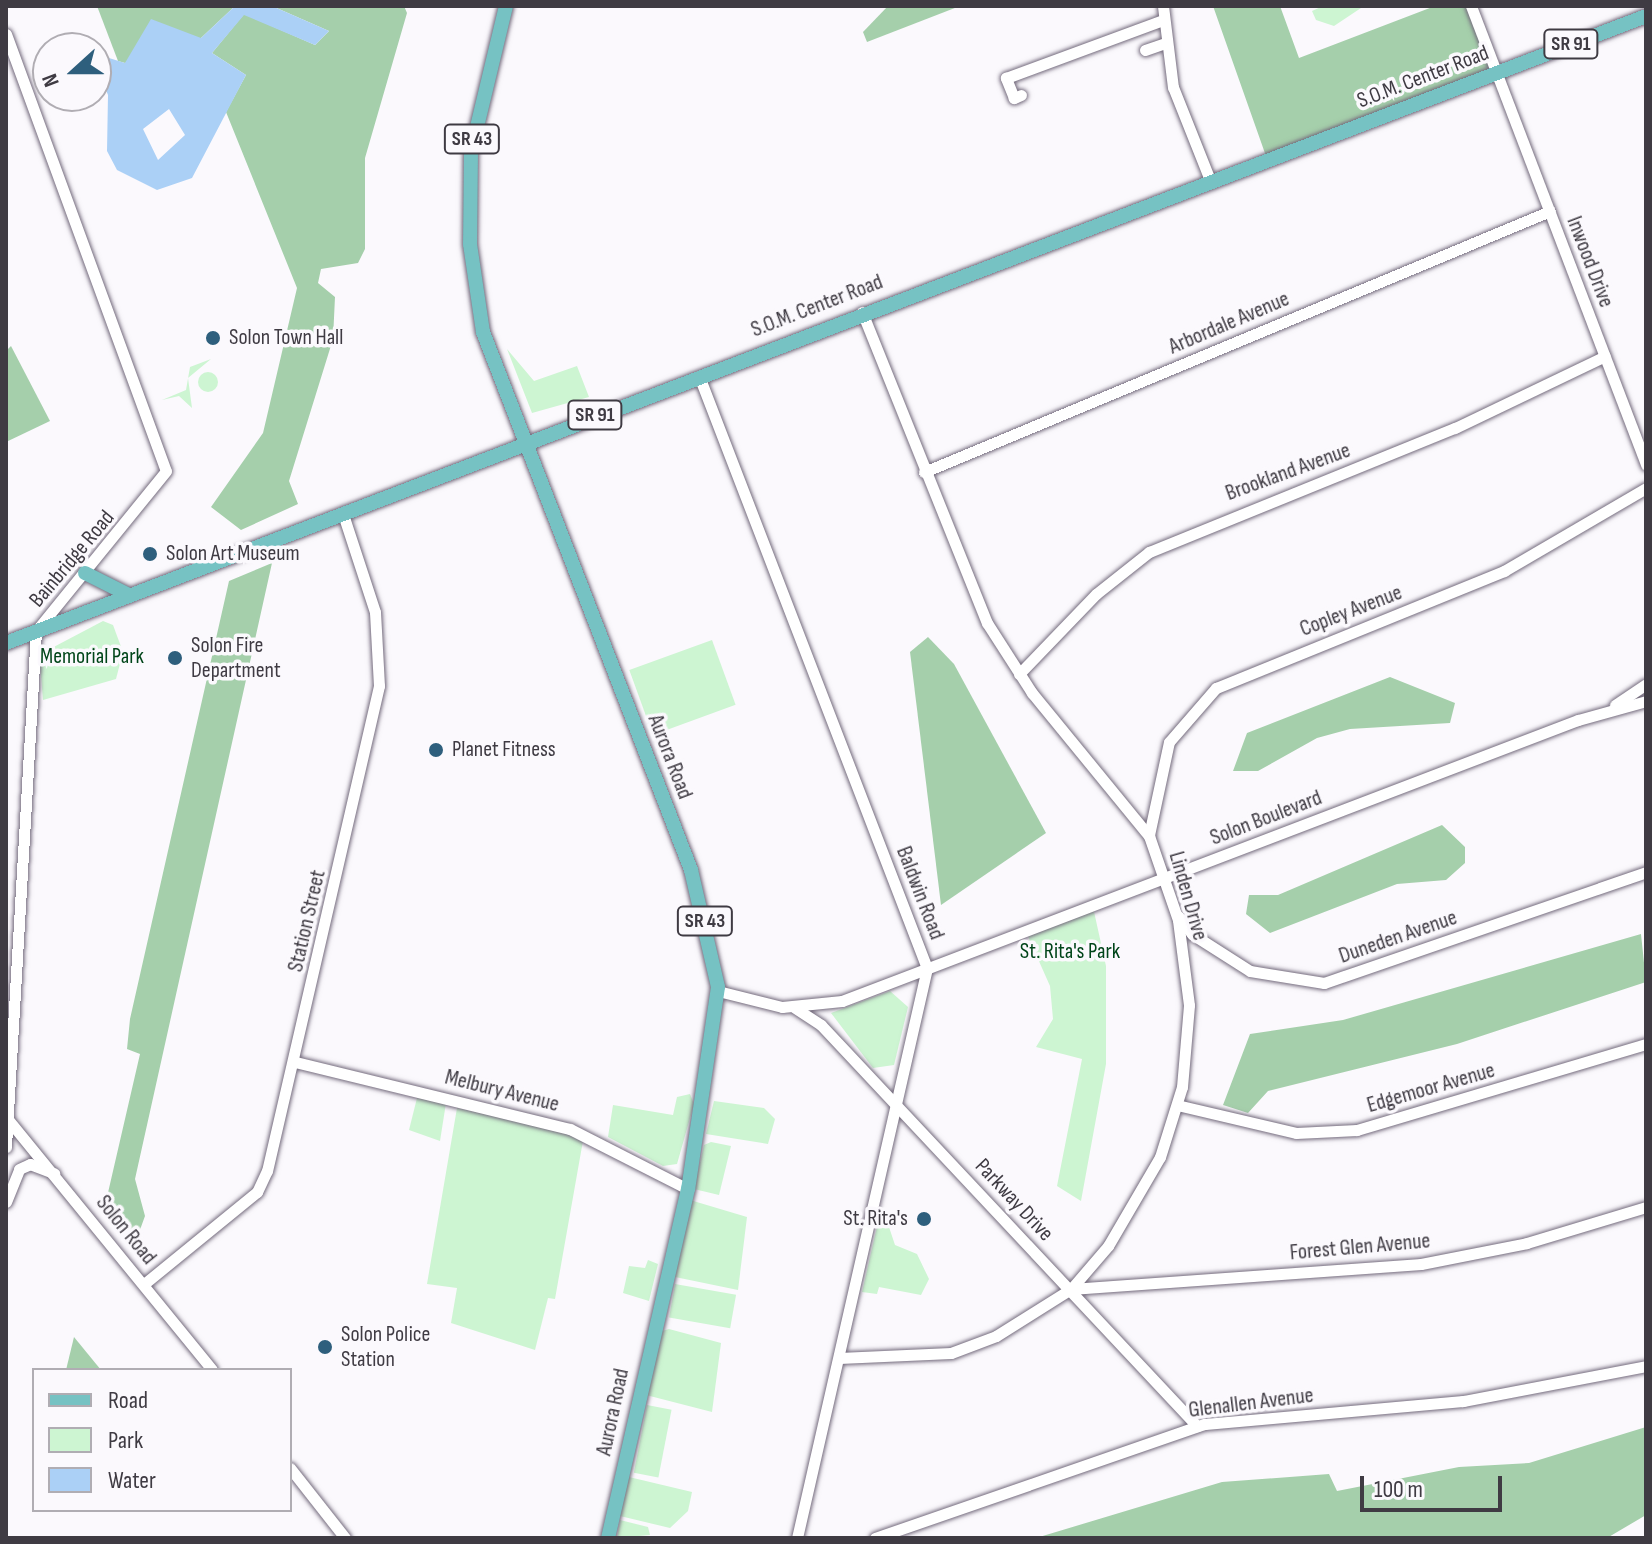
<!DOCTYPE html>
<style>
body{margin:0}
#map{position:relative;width:1652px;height:1544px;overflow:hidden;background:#fbf9fd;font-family:"Sofia Sans Condensed",sans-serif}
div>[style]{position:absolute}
.green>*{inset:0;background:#cdf5d2;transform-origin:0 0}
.round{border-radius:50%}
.forest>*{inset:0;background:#a5cfab}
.water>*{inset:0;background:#abd0f6}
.roads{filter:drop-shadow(0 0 2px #746b7d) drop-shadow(0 0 2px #746b7d)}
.minor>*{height:11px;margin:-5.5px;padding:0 5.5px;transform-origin:5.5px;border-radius:5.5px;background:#fff}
.major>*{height:14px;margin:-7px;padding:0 7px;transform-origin:7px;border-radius:7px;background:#76c2c3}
.dots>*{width:22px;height:22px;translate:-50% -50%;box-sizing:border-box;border:4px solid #fbf9fd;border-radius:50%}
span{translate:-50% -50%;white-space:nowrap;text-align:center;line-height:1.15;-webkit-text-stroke:7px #fbf9fd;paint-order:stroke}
.shield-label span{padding:2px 6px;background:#fbf9fd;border:2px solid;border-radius:6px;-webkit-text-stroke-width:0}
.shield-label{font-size:20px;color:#3f3b43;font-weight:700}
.street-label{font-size:22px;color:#3f3b43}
.poi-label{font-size:22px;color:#3f3b43}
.left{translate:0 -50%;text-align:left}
.right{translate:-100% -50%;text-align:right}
.park-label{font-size:22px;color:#004519}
.frame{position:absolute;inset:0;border:8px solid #3f3b43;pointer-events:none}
.legend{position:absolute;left:32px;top:1368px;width:260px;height:144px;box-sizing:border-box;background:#fbf9fd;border:2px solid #b0adb3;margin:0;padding:10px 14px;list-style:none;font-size:24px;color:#3f3b43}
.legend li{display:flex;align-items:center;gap:16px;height:40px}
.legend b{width:40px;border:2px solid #b0adb3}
.north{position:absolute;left:32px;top:32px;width:80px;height:80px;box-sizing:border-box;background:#fbf9fd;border:2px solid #b0adb3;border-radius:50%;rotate:249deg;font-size:22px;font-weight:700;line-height:32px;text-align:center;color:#3f3b43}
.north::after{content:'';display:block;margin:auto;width:28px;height:36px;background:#2e5f7d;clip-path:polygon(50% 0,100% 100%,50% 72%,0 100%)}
.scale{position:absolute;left:1360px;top:1476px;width:142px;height:36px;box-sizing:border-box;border:4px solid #3f3b43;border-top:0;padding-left:10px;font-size:24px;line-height:28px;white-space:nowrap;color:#3f3b43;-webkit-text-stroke:6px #fbf9fd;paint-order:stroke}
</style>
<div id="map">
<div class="green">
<div style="clip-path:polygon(1323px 6px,1364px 6px,1334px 26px,1316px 20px,1312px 11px)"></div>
<div style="clip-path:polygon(507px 349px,534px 381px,577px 366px,589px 397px,532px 413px)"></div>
<div style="clip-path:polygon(211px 359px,188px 378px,192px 408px,179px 396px,162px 400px,186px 390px,190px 367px)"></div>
<div class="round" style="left:198px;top:372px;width:20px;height:20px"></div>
<div style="clip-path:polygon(103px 621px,113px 625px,123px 652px,116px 679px,43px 700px,40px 665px,48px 650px)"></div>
<div style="left:712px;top:640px;width:69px;height:88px;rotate:70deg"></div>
<div style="clip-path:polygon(1093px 907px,1106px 966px,1106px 1064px,1081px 1201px,1057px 1186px,1082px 1059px,1036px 1047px,1053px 1019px,1050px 986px,1026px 932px)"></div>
<div style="clip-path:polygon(890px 991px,908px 1007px,894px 1065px,873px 1068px,831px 1013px)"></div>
<div style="clip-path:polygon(690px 1094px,694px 1104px,677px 1164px,663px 1166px,608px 1137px,613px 1105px,673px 1115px,677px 1097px)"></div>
<div style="clip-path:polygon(417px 1098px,446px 1103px,440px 1141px,409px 1130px)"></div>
<div style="clip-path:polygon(714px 1101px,764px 1108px,775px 1119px,768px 1144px,706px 1134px)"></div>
<div style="clip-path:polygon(457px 1108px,584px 1135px,555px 1299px,548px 1298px,535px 1350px,451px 1323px,457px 1288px,427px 1284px)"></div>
<div style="clip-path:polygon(711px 1142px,731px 1146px,719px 1195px,694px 1189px,704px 1145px)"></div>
<div style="clip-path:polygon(690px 1200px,747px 1217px,738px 1290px,675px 1277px)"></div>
<div style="clip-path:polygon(878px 1222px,888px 1224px,895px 1245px,917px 1254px,929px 1279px,921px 1295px,879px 1287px,877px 1294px,862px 1292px)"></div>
<div style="clip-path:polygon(648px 1260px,658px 1264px,649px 1301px,623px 1293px,629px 1266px,645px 1268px)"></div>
<div style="left:675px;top:1284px;width:62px;height:34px;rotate:10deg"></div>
<div style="clip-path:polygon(669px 1329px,721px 1343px,712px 1412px,646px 1395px,662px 1331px)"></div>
<div style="left:647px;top:1405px;width:25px;height:69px;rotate:11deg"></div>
<div style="clip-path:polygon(629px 1477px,692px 1492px,688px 1511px,670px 1528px,620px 1516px)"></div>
<div style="clip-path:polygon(620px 1520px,648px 1527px,650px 1535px,617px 1538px)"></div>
</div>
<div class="forest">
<div style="clip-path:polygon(97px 6px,235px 6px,201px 38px,125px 63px,118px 61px)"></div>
<div style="clip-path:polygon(272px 6px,404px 6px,407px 13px,365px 158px,365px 249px,358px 263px,321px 269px,318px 283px,335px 297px,333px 339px,289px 481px,298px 504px,241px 530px,211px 507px,263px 433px,297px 288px,226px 112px,246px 75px,212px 53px,244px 14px,315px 45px,329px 31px)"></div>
<div style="clip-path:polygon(888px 6px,960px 6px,867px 42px,863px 32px)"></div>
<div style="clip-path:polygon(1213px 6px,1280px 6px,1299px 58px,1435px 6px,1471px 6px,1496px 73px,1267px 159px)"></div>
<div style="clip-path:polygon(11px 346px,50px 421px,6px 442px,6px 351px)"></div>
<div style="clip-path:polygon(272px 563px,135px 1179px,145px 1216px,137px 1238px,104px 1210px,140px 1054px,127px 1049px,130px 1019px,229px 581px)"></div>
<div style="clip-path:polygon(928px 637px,954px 664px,1046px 833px,941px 905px,910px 652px)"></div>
<div style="clip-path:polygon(1390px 677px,1455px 703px,1450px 723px,1350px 729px,1317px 738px,1258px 771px,1233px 771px,1247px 733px)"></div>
<div style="clip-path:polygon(1442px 825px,1465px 847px,1465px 863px,1446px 880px,1397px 884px,1270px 933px,1246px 914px,1249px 895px,1278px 895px)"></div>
<div style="clip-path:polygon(1641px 934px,1646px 982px,1457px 1044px,1268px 1091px,1248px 1113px,1223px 1105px,1250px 1034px,1343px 1020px)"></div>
<div style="clip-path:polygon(74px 1337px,101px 1370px,66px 1370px)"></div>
<div style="clip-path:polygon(1646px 1427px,1646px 1515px,1607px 1538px,1036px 1538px,1222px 1482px,1329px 1474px,1337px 1491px,1459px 1467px,1529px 1463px)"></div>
</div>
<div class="water">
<div style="clip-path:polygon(evenodd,235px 6px,272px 6px,329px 31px,315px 45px,244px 15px,212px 53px,246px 75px,192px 178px,157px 190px,117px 170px,107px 151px,108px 95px,101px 78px,109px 58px,125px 63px,151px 19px,201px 38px,235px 6px,169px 109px,185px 135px,158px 160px,143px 129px,169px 109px)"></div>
</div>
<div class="roads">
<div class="minor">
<div style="left:1163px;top:6px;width:82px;rotate:83deg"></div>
<div style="left:1173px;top:87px;width:100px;rotate:68.3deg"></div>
<div style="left:1471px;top:6px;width:491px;rotate:69.1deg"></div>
<div style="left:6px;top:34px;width:465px;rotate:69.9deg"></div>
<div style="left:166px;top:471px;width:206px;rotate:129.1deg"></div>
<div style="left:36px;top:631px;width:517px;rotate:93.33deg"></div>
<div style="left:1145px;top:50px;width:21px;rotate:-19deg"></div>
<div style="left:1021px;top:95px;width:8px;rotate:157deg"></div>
<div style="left:1014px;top:98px;width:22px;rotate:-112deg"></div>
<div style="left:1006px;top:78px;width:167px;rotate:-20.3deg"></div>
<div style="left:699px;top:376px;width:634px;rotate:68.94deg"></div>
<div style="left:927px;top:968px;width:585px;rotate:102.85deg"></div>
<div style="left:924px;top:472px;width:678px;rotate:-22.63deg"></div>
<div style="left:1019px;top:674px;width:111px;rotate:-46.1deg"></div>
<div style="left:1096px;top:594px;width:68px;rotate:-38.4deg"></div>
<div style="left:1149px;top:552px;width:330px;rotate:-22.1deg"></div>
<div style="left:1455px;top:428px;width:166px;rotate:-25.6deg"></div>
<div style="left:1615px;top:705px;width:37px;rotate:-34deg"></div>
<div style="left:1149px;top:835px;width:95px;rotate:-77.9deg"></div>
<div style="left:1169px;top:742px;width:72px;rotate:-49deg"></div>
<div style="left:1216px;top:688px;width:311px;rotate:-22.1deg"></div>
<div style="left:1504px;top:571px;width:164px;rotate:-30.3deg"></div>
<div style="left:1178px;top:916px;width:23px;rotate:52deg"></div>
<div style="left:1192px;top:934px;width:69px;rotate:32.5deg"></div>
<div style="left:1250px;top:971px;width:75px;rotate:9.2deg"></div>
<div style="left:1324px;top:983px;width:341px;rotate:-19deg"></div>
<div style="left:718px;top:991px;width:66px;rotate:14deg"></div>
<div style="left:782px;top:1007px;width:60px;rotate:-5.7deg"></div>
<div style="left:842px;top:1001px;width:788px;rotate:-20.9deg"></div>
<div style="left:1578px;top:720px;width:71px;rotate:-15.6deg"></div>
<div style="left:795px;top:1008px;width:31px;rotate:33deg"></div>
<div style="left:821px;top:1025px;width:550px;rotate:46.84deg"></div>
<div style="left:295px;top:1062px;width:283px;rotate:13.7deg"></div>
<div style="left:570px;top:1129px;width:132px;rotate:27deg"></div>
<div style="left:1177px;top:1105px;width:122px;rotate:13.2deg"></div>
<div style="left:1296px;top:1133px;width:61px;rotate:-2.8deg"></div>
<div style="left:1357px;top:1130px;width:302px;rotate:-16.6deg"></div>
<div style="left:6px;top:1117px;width:326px;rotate:50.8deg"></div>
<div style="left:6px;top:1202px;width:35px;rotate:-68deg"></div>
<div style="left:19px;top:1169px;width:12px;rotate:-24deg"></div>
<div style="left:30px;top:1164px;width:26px;rotate:21deg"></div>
<div style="left:144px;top:1284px;width:146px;rotate:-39.2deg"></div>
<div style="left:257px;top:1192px;width:23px;rotate:-65deg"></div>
<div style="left:267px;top:1171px;width:498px;rotate:-77deg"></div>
<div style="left:379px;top:686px;width:74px;rotate:-93.1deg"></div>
<div style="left:375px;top:612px;width:103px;rotate:-108.1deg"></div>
<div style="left:1071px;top:1289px;width:351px;rotate:-4.1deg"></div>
<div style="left:1421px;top:1264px;width:108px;rotate:-11.2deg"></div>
<div style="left:1527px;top:1243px;width:124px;rotate:-16.8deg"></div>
<div style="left:839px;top:1358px;width:112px;rotate:-2.6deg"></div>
<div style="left:951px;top:1353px;width:48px;rotate:-20.7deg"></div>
<div style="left:996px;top:1336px;width:89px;rotate:-32.1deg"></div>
<div style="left:1071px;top:1289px;width:57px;rotate:-49.3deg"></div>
<div style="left:1108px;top:1246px;width:103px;rotate:-59.7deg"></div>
<div style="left:1160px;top:1157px;width:73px;rotate:-72.6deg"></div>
<div style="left:1182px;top:1087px;width:82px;rotate:-85.1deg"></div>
<div style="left:1189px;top:1005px;width:86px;rotate:-97.4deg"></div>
<div style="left:1178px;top:920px;width:89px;rotate:-109deg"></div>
<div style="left:1149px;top:836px;width:185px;rotate:-129.3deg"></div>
<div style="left:1032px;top:693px;width:83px;rotate:-122.7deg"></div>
<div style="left:987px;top:623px;width:335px;rotate:-111.9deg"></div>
<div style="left:290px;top:1468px;width:89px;rotate:51.8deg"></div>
<div style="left:875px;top:1538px;width:349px;rotate:-19.1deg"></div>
<div style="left:1205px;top:1424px;width:259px;rotate:-5.1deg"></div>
<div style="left:1463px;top:1401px;width:186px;rotate:-10.8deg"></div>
</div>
<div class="major">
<div style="left:506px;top:6px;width:150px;rotate:103.5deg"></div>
<div style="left:471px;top:152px;width:92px;rotate:90.6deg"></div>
<div style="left:470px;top:244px;width:89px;rotate:81.6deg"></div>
<div style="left:483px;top:332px;width:577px;rotate:68.86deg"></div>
<div style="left:691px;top:870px;width:120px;rotate:77deg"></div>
<div style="left:718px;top:987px;width:204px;rotate:98.4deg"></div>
<div style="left:688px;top:1189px;width:358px;rotate:102.9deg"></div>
<div style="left:85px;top:573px;width:49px;rotate:26.6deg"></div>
<div style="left:6px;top:643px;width:1756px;rotate:-20.92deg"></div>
</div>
</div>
<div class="dots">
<div style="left:213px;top:338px;background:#2e5f7d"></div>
<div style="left:150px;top:554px;background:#2e5f7d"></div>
<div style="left:175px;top:658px;background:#2e5f7d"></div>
<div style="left:436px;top:750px;background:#2e5f7d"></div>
<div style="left:924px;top:1219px;background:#2e5f7d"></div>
<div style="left:325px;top:1347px;background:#2e5f7d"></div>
</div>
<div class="shield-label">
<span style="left:1571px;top:44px">SR 91</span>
<span style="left:472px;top:139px">SR 43</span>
<span style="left:595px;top:415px">SR 91</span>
<span style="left:705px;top:921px">SR 43</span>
</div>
<div class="street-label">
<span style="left:1423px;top:77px;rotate:-21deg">S.O.M. Center Road</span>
<span style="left:1590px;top:262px;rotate:69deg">Inwood Drive</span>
<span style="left:817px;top:306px;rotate:-21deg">S.O.M. Center Road</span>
<span style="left:1229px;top:323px;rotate:-23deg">Arbordale Avenue</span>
<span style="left:1288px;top:472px;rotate:-20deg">Brookland Avenue</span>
<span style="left:72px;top:559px;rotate:-50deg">Bainbridge Road</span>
<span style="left:1351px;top:611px;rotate:-21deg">Copley Avenue</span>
<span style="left:670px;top:757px;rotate:69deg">Aurora Road</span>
<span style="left:1266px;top:818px;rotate:-21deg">Solon Boulevard</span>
<span style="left:920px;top:893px;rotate:69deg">Baldwin Road</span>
<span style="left:1188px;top:896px;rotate:74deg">Linden Drive</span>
<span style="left:307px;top:921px;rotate:-77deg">Station Street</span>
<span style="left:1398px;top:937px;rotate:-19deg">Duneden Avenue</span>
<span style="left:1431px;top:1088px;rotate:-16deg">Edgemoor Avenue</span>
<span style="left:502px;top:1091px;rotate:14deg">Melbury Avenue</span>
<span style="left:1014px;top:1200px;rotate:47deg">Parkway Drive</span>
<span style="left:126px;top:1230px;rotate:51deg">Solon Road</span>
<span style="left:1360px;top:1247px;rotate:-5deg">Forest Glen Avenue</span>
<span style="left:1251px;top:1403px;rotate:-7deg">Glenallen Avenue</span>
<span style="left:613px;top:1412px;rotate:-78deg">Aurora Road</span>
</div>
<div class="poi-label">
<span class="left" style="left:229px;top:338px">Solon Town Hall</span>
<span class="left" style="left:166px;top:554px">Solon Art Museum</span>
<span class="left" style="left:191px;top:658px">Solon Fire<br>Department</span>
<span class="left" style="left:452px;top:750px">Planet Fitness</span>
<span class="right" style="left:908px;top:1219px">St. Rita's</span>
<span class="left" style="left:341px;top:1347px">Solon Police<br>Station</span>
</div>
<div class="park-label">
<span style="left:92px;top:657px">Memorial Park</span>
<span style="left:1070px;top:952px">St. Rita's Park</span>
</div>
<div class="frame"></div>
<ul class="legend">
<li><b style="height:10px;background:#76c2c3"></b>Road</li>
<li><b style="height:22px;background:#cdf5d2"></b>Park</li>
<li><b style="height:22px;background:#abd0f6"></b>Water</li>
</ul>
<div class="north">N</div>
<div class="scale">100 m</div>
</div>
